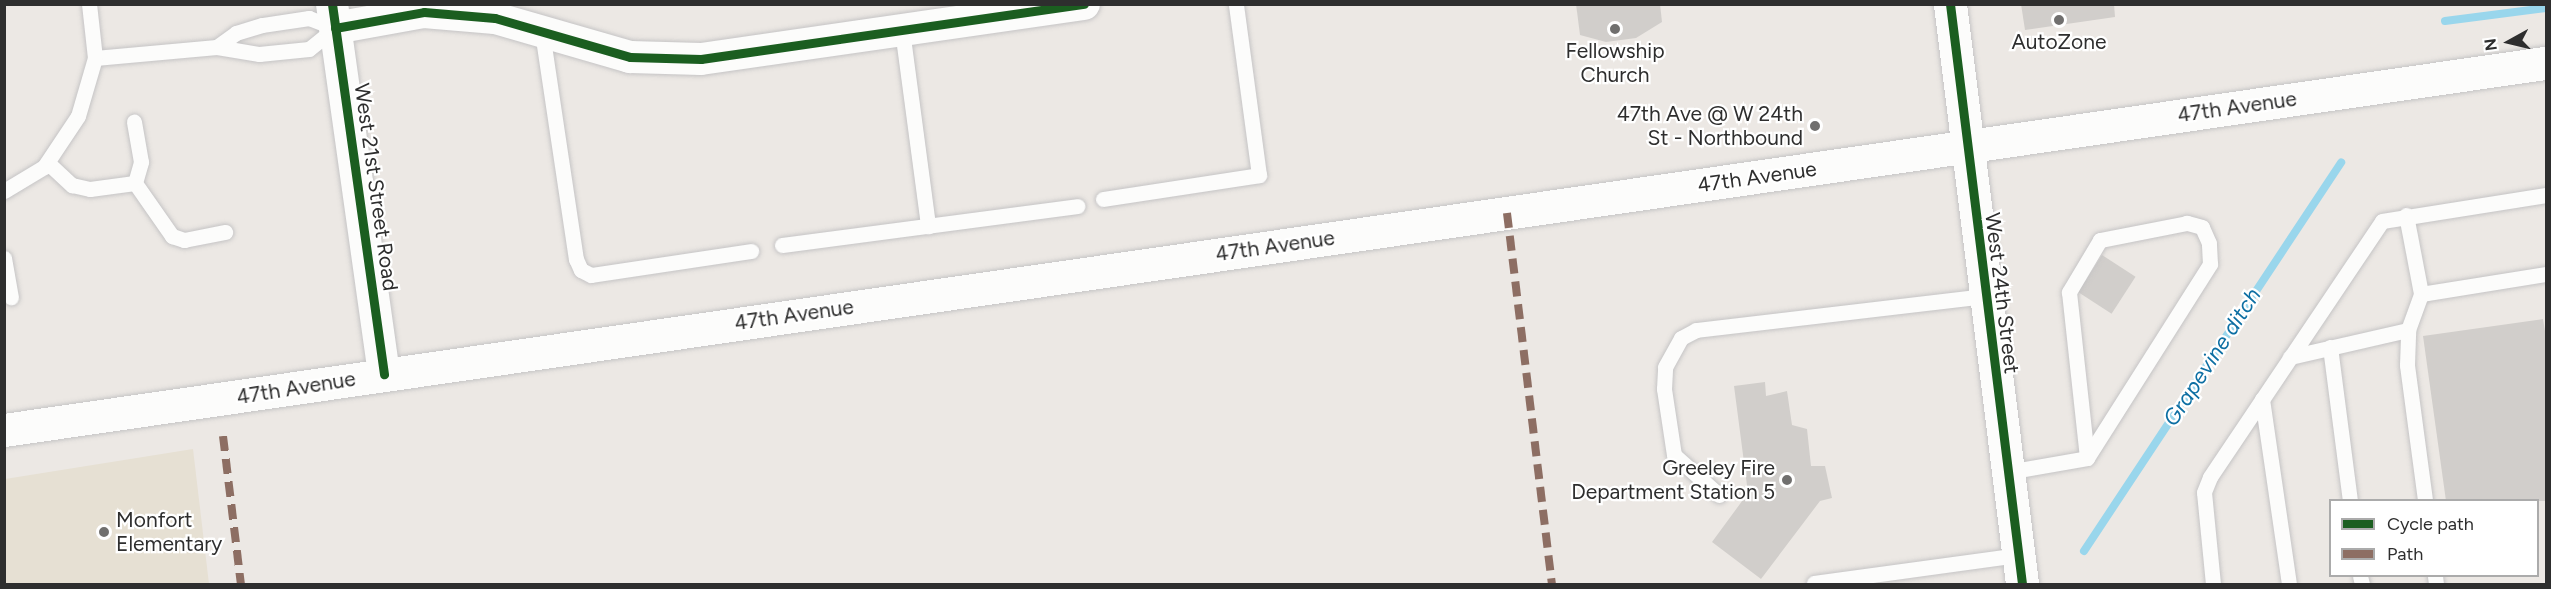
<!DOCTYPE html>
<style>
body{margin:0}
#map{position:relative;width:2551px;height:589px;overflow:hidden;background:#ece8e4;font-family:Figtree,sans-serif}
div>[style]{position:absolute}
.education>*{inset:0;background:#e6e0d3}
.stream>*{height:8px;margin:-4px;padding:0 4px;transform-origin:4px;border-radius:4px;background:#99d6ec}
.building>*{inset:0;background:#d1cecb;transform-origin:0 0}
.roads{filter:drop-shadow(0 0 2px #c5c4c5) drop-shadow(0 0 2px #c5c4c5)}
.lane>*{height:15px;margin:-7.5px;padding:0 7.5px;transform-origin:7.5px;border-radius:7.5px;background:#fcfcfb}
.street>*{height:32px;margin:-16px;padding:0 16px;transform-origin:16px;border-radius:16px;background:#fcfcfb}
.secondary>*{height:33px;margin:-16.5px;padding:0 16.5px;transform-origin:16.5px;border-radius:16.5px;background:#fcfcfb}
.quiet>*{height:8px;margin-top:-4px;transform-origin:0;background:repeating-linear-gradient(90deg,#8d6e63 0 15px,transparent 0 23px)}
.cycleway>*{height:9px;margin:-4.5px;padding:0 4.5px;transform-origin:4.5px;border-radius:4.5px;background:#1b5e20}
.dots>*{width:16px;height:16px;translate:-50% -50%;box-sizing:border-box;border:3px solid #fff;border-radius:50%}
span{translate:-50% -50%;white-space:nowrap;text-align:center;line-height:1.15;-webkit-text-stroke:4.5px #fff;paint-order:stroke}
.poi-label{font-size:21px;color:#2e2e2e}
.right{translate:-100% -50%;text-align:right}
.left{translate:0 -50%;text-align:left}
.street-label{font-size:21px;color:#2e2e2e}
.water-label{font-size:22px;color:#0d6fa3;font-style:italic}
.frame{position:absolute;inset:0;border:6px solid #2e2e2e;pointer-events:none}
.legend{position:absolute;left:2329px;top:499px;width:210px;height:78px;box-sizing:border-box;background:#fff;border:2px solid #ababab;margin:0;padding:8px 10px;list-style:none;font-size:18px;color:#2e2e2e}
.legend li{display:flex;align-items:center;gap:12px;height:30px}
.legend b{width:30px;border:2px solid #ababab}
.north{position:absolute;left:2479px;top:12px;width:60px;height:60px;-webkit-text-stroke:4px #fff;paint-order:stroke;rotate:262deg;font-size:16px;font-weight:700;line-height:24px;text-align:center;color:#2e2e2e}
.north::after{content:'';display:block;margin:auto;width:21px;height:27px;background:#2e2e2e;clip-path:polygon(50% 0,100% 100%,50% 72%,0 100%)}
</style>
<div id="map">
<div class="education">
<div style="clip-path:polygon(193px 449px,209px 584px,5px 584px,5px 479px)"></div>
</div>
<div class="stream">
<div style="left:2445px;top:21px;width:102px;rotate:-7.3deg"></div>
<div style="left:2084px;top:551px;width:466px;rotate:-56.5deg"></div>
</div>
<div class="building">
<div style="clip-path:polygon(1576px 4px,1660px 4px,1662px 22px,1636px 38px,1606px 42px,1580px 35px)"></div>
<div style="clip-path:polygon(2021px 4px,2114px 4px,2115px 17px,2025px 30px)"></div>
<div style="left:2102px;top:255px;width:40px;height:44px;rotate:33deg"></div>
<div style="clip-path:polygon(2543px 319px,2547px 343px,2547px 501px,2446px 501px,2423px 336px)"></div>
<div style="clip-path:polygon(1765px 382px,1766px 396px,1787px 391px,1792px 425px,1807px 429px,1811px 466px,1825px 466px,1832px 498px,1820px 501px,1761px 579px,1712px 542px,1748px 493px,1734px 386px)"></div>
</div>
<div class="roads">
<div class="lane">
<div style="left:902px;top:30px;width:198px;rotate:82.4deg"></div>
<div style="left:542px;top:32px;width:230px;rotate:81.5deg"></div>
<div style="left:576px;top:259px;width:12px;rotate:66deg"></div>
<div style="left:581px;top:270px;width:11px;rotate:27deg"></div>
<div style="left:591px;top:275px;width:162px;rotate:-8.5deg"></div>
<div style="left:95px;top:58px;width:122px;rotate:-5.2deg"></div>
<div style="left:217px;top:47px;width:43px;rotate:9.5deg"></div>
<div style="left:259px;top:54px;width:50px;rotate:-5.7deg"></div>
<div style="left:309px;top:49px;width:33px;rotate:-39deg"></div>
<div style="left:335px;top:28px;width:28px;rotate:-159deg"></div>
<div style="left:309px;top:18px;width:48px;rotate:171.5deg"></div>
<div style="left:262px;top:25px;width:27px;rotate:163deg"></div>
<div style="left:236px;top:33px;width:24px;rotate:144deg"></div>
<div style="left:48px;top:163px;width:33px;rotate:43deg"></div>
<div style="left:72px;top:185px;width:18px;rotate:13deg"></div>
<div style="left:90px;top:189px;width:45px;rotate:-7.6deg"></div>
<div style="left:135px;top:183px;width:22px;rotate:-74deg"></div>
<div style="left:141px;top:162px;width:41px;rotate:-99.9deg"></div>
<div style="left:135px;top:183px;width:65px;rotate:55.1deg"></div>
<div style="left:172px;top:236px;width:13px;rotate:18deg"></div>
<div style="left:184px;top:240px;width:42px;rotate:-11deg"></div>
<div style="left:4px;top:191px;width:47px;rotate:-31deg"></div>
<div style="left:44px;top:167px;width:61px;rotate:-56.3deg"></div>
<div style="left:78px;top:116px;width:60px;rotate:-73.7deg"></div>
<div style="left:95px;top:58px;width:54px;rotate:-96.3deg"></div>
<div style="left:1103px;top:199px;width:158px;rotate:-8.7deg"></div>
<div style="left:1259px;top:175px;width:173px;rotate:-97.7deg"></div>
<div style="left:2406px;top:215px;width:80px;rotate:79.2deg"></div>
<div style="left:782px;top:245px;width:298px;rotate:-7.5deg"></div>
<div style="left:4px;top:258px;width:40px;rotate:80deg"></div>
<div style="left:2330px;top:347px;width:154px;rotate:82.6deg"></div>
<div style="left:2290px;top:357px;width:121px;rotate:-12.9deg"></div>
<div style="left:2262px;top:399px;width:187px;rotate:81.7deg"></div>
<div style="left:2007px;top:472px;width:81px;rotate:-9.9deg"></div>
<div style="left:2087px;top:458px;width:230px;rotate:-57.6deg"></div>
<div style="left:2210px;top:264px;width:21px;rotate:-93deg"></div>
<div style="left:2209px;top:243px;width:17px;rotate:-114deg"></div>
<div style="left:2202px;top:227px;width:16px;rotate:-165deg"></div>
<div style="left:2187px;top:223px;width:89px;rotate:168.9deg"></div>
<div style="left:2100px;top:240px;width:61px;rotate:120.8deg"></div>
<div style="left:2069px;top:292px;width:167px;rotate:83.8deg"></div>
<div style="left:1719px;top:495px;width:60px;rotate:-138.4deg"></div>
<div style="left:1674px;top:455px;width:67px;rotate:-98.6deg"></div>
<div style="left:1664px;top:389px;width:22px;rotate:-87deg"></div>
<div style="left:1665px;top:367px;width:33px;rotate:-61deg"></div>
<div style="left:1681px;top:338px;width:17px;rotate:-28deg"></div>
<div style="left:1696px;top:330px;width:290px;rotate:-6.7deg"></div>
<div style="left:2425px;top:500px;width:136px;rotate:-97.6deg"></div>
<div style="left:2407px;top:365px;width:35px;rotate:-88deg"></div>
<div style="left:2408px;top:330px;width:38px;rotate:-70deg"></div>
<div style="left:2421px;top:294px;width:127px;rotate:-9.1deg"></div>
<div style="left:2360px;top:576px;width:8px;rotate:76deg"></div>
<div style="left:2435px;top:576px;width:8px;rotate:83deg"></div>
<div style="left:1814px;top:583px;width:207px;rotate:-7.8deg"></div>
<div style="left:2213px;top:584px;width:92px;rotate:-95.6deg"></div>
<div style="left:2204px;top:492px;width:16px;rotate:-68deg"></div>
<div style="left:2210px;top:477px;width:308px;rotate:-56.1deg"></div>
<div style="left:2382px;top:221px;width:166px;rotate:-9deg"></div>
</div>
<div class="street">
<div style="left:332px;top:4px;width:374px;rotate:82deg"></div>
<div style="left:335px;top:28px;width:90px;rotate:-10.2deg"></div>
<div style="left:424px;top:12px;width:71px;rotate:4.8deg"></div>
<div style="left:495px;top:18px;width:141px;rotate:16.1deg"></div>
<div style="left:630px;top:57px;width:71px;rotate:1.6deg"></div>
<div style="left:701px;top:59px;width:387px;rotate:-8.2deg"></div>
</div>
<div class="secondary">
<div style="left:1950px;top:4px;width:584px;rotate:82.92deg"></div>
<div style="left:4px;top:430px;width:2568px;rotate:-8.22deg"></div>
</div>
</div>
<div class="quiet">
<div style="left:1507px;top:213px;width:374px;rotate:83.1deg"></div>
<div style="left:223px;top:436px;width:149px;rotate:83.1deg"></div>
</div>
<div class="cycleway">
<div style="left:332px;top:4px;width:374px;rotate:82deg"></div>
<div style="left:1950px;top:4px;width:584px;rotate:82.92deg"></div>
<div style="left:335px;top:28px;width:90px;rotate:-10.2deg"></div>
<div style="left:424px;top:12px;width:71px;rotate:4.8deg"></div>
<div style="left:495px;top:18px;width:141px;rotate:16.1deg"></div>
<div style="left:630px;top:57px;width:71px;rotate:1.6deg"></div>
<div style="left:701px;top:59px;width:387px;rotate:-8.2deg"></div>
</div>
<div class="dots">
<div style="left:2059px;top:20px;background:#706f6e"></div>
<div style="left:1615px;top:29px;background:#706f6e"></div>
<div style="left:1815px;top:126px;background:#706f6e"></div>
<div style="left:1787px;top:480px;background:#706f6e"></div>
<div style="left:104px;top:532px;background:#706f6e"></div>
</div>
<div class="poi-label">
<span style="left:2059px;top:42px">AutoZone</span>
<span style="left:1615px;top:63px">Fellowship<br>Church</span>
<span class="right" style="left:1803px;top:126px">47th Ave @ W 24th<br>St - Northbound</span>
<span class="right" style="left:1775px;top:480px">Greeley Fire<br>Department Station 5</span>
<span class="left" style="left:116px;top:532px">Monfort<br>Elementary</span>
</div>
<div class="street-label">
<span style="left:2237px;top:107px;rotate:-8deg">47th Avenue</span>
<span style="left:1757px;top:177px;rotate:-8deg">47th Avenue</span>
<span style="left:376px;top:187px;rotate:82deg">West 21st Street Road</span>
<span style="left:1275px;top:246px;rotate:-8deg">47th Avenue</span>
<span style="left:2002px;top:293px;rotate:83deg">West 24th Street</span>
<span style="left:794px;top:315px;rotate:-8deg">47th Avenue</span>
<span style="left:296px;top:388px;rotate:-9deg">47th Avenue</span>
</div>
<div class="water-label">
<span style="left:2212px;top:357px;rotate:-57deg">Grapevine ditch</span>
</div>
<div class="frame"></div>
<ul class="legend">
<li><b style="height:8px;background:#1b5e20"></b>Cycle path</li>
<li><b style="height:8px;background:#8d6e63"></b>Path</li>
</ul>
<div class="north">N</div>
</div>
